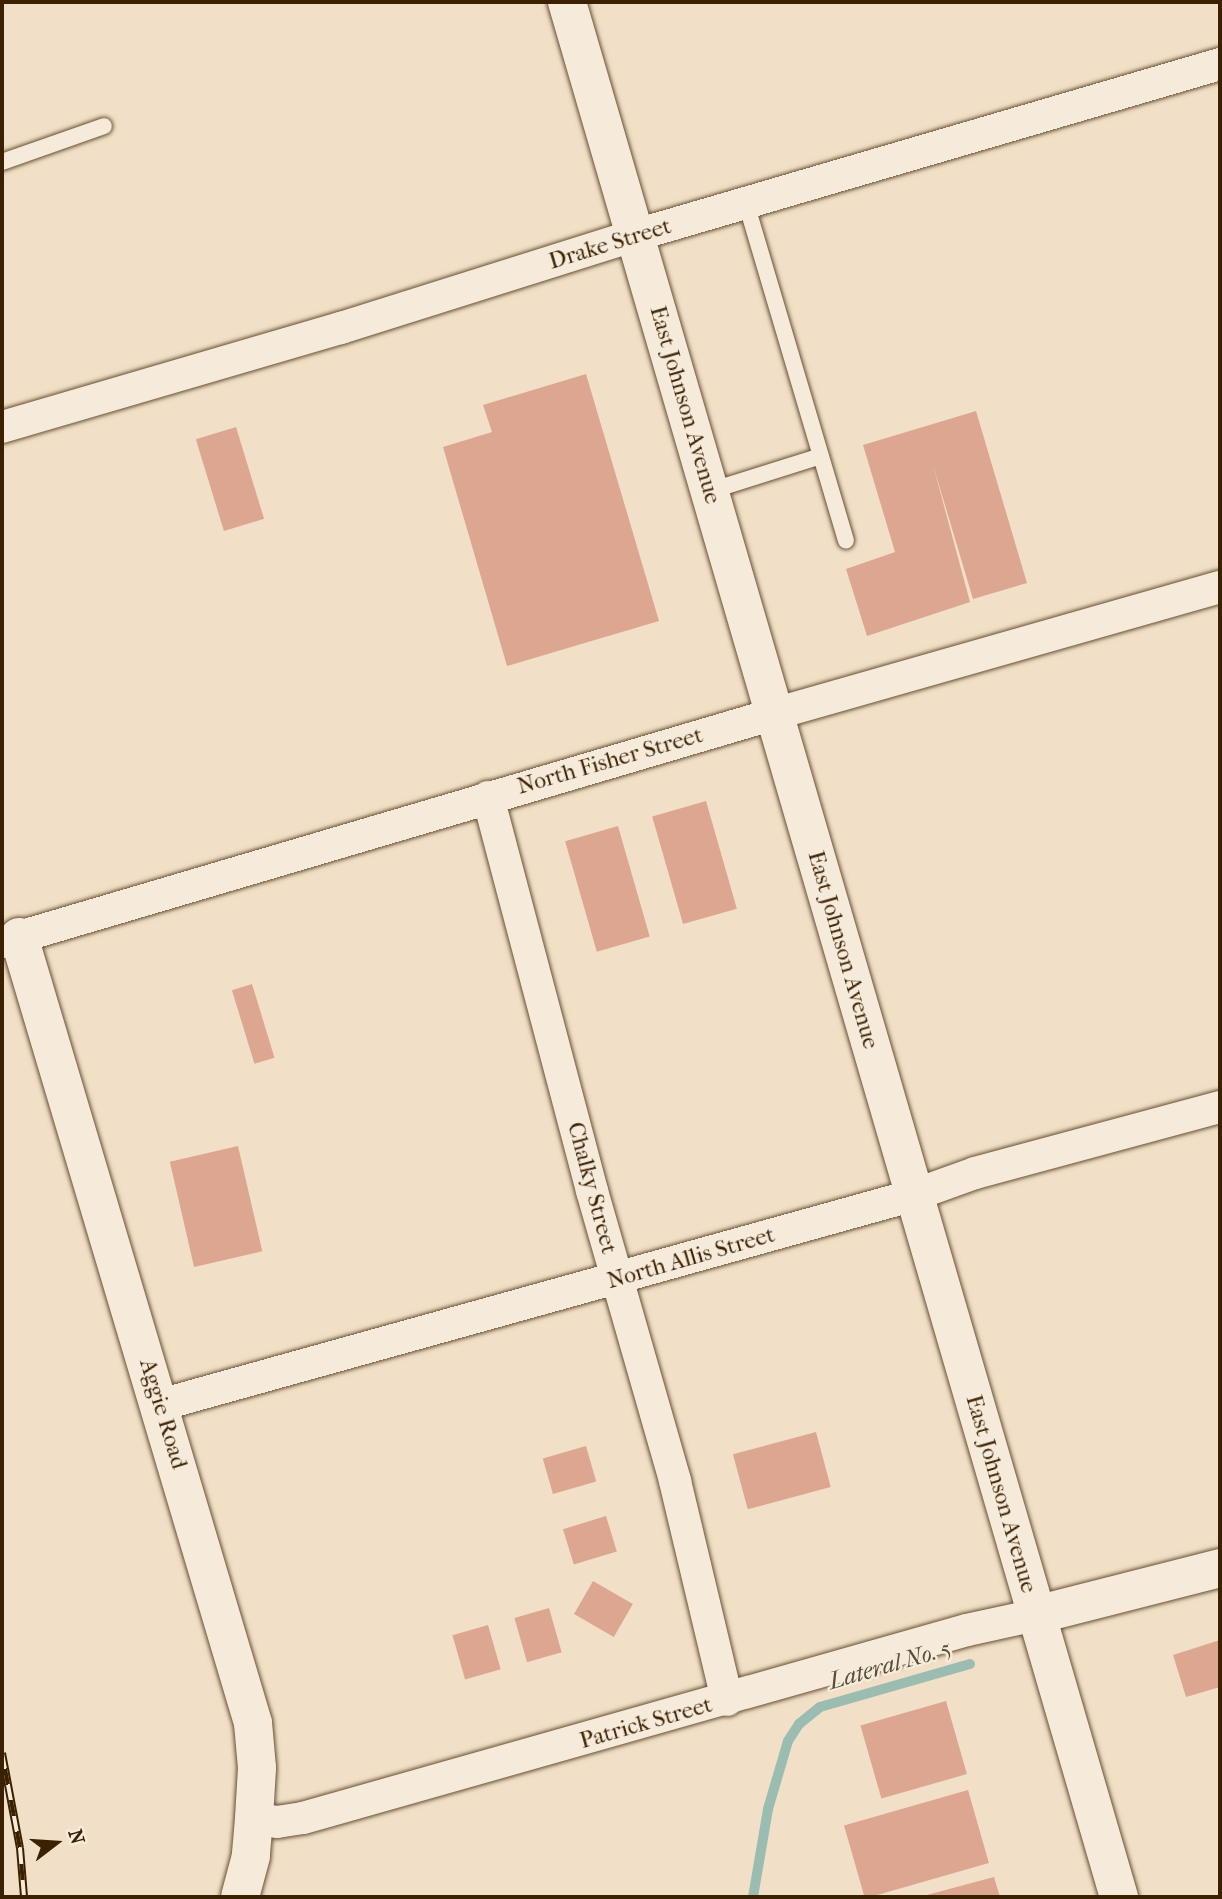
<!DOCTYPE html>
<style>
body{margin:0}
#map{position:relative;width:1222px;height:1899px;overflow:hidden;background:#f1e0c7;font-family:"IM FELL French Canon",serif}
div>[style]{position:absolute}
.stream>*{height:10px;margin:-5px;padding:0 5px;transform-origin:5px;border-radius:5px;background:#9bbdb1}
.building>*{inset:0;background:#dda690;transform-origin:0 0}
.roads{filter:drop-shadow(0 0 2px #685033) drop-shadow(0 0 2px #685033)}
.lane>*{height:16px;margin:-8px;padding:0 8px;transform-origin:8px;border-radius:8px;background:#f6ebdb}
.street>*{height:32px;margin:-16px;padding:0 16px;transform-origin:16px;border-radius:16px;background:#f6ebdb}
.secondary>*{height:38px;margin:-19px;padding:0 19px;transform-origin:19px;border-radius:19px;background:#f6ebdb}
.rail>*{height:8px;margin-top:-4px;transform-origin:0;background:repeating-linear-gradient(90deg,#f6ebdb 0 16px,#3b2002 0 32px);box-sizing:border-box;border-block:2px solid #3b2002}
span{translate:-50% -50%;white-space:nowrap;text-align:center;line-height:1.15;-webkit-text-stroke:5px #f6ebdb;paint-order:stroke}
.street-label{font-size:23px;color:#3b2002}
.water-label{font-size:24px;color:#584f37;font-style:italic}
.frame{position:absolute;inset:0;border:4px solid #3b2002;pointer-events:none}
.north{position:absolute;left:21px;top:1808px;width:70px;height:70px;-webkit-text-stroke:5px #f6ebdb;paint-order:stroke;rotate:73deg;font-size:19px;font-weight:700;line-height:28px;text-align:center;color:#3b2002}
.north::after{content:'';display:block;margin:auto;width:24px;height:32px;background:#3b2002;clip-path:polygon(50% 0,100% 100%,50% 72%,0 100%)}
</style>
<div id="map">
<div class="stream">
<div style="left:753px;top:1897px;width:89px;rotate:-80.3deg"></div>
<div style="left:768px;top:1809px;width:71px;rotate:-73.6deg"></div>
<div style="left:788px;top:1741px;width:20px;rotate:-57deg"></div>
<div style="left:799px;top:1724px;width:27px;rotate:-39deg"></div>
<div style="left:820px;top:1707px;width:156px;rotate:-16deg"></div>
</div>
<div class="building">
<div style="clip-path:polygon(586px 374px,659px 621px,507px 666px,443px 447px,492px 432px,483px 405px)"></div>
<div style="clip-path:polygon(976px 411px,1027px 583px,973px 599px,933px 465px,970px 602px,867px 636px,846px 569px,895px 552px,863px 445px)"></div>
<div style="left:236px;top:427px;width:96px;height:42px;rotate:73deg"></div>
<div style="left:706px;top:801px;width:112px;height:56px;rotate:74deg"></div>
<div style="left:618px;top:826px;width:115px;height:55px;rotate:74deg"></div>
<div style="left:252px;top:984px;width:77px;height:21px;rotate:73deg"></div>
<div style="left:238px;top:1146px;width:108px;height:70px;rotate:77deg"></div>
<div style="left:816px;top:1432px;width:57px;height:86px;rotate:75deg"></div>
<div style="left:586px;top:1446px;width:37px;height:45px;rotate:74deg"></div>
<div style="left:606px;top:1516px;width:37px;height:45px;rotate:73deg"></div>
<div style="left:593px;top:1581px;width:46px;height:38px;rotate:30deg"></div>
<div style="left:549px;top:1608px;width:46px;height:36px;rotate:74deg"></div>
<div style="left:488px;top:1625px;width:46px;height:37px;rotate:74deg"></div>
<div style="clip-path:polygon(1220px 1640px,1220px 1687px,1186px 1697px,1173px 1655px)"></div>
<div style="left:946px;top:1701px;width:76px;height:89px;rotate:74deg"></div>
<div style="left:968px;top:1790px;width:76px;height:129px;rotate:74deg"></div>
<div style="clip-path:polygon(994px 1877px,1000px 1897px,923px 1897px,923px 1896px)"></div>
</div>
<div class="roads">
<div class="lane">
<div style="left:2px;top:162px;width:108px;rotate:-19.4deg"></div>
<div style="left:746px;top:203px;width:352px;rotate:73.5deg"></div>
<div style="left:710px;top:491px;width:116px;rotate:-17.5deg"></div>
</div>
<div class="street">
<div style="left:2px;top:427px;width:353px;rotate:-16.3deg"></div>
<div style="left:341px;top:328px;width:309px;rotate:-17.5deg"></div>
<div style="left:636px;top:235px;width:609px;rotate:-16.32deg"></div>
<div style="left:488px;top:797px;width:407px;rotate:75.2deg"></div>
<div style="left:592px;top:1191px;width:302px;rotate:74deg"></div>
<div style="left:675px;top:1481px;width:225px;rotate:76.6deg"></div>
<div style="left:2px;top:942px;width:805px;rotate:-16.45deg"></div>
<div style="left:774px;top:714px;width:464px;rotate:-15.9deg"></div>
<div style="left:160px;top:1405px;width:783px;rotate:-15.56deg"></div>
<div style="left:914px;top:1195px;width:65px;rotate:-19.8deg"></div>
<div style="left:975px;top:1173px;width:254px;rotate:-15.1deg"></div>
<div style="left:254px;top:1819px;width:23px;rotate:7deg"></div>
<div style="left:277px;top:1822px;width:26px;rotate:-9deg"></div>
<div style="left:303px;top:1818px;width:690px;rotate:-15.81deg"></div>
<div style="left:967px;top:1630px;width:71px;rotate:-12.3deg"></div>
</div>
<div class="secondary">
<div style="left:567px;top:2px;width:1974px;rotate:73.76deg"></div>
<div style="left:19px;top:937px;width:820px;rotate:73.42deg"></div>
<div style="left:253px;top:1723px;width:45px;rotate:84.9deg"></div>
<div style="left:257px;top:1768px;width:51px;rotate:93.4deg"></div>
<div style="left:254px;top:1819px;width:37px;rotate:95deg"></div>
<div style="left:251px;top:1856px;width:42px;rotate:105deg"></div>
<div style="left:1036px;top:1615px;width:190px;rotate:-14.3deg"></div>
</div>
</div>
<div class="rail">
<div style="left:2px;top:1753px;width:97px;rotate:79.3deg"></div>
<div style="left:20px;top:1848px;width:49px;rotate:85.3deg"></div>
</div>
<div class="street-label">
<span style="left:610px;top:244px;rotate:-17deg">Drake Street</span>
<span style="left:685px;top:405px;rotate:74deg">East Johnson Avenue</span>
<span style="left:610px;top:761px;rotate:-16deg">North Fisher Street</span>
<span style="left:843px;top:950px;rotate:74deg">East Johnson Avenue</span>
<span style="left:592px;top:1188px;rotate:75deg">Chalky Street</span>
<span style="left:691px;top:1258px;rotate:-16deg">North Allis Street</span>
<span style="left:163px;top:1414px;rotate:73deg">Aggie Road</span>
<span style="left:1001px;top:1494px;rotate:74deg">East Johnson Avenue</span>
<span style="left:646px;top:1723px;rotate:-16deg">Patrick Street</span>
</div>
<div class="water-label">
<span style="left:890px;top:1665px;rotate:-16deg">Lateral No. 5</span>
</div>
<div class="frame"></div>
<div class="north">N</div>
</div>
